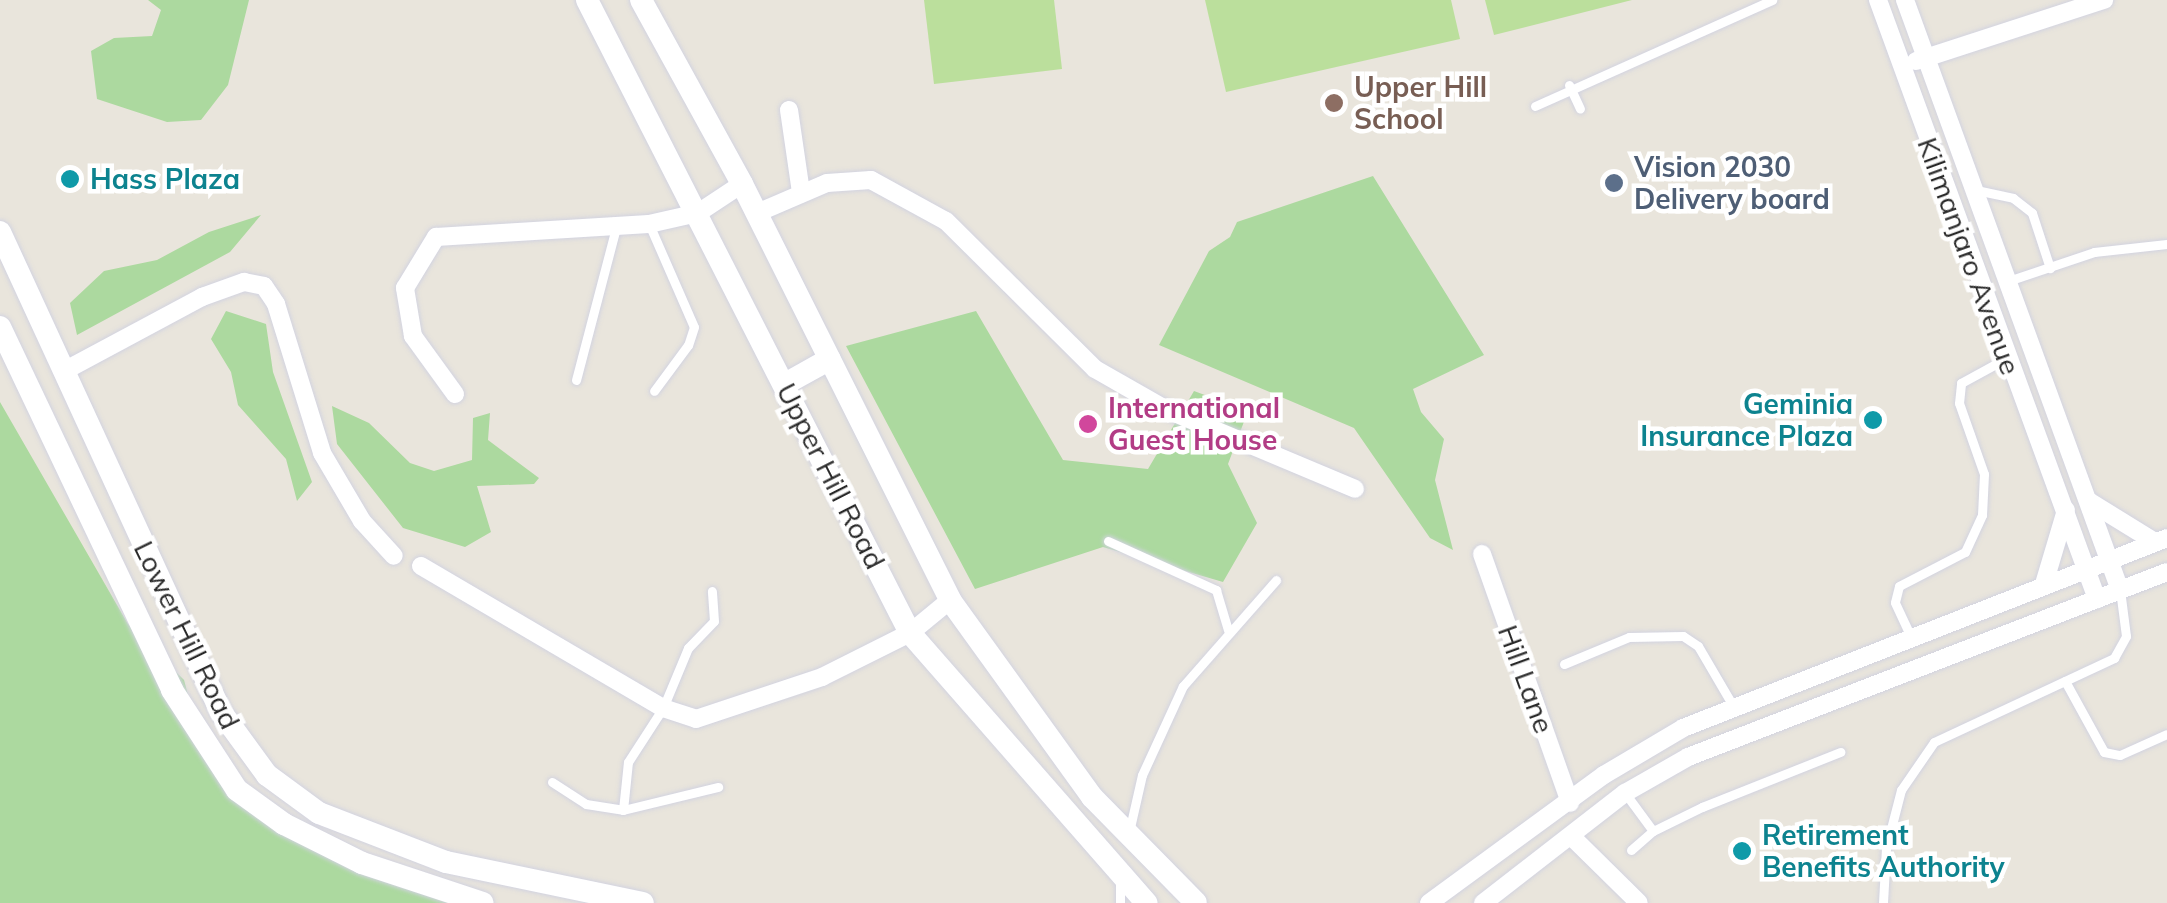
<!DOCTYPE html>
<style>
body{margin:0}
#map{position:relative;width:2167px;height:903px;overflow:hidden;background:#e9e5dc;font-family:Mulish,sans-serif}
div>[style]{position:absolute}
.green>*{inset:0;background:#acd99f}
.pitch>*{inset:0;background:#bbdf9c}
.roads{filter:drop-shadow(0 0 2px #d2d3e0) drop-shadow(0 0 2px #d2d3e0)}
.service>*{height:9px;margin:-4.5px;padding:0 4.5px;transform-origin:4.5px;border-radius:4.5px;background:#fff}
.minor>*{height:18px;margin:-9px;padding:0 9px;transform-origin:9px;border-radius:9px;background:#fff}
.tertiary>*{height:22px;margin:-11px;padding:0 11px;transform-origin:11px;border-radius:11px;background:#fff}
.dots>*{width:28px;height:28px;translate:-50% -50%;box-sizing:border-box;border:5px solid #fff;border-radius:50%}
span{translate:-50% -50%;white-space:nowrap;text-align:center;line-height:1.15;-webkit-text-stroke:9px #fff;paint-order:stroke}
.education-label{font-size:28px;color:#785e54;font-weight:700}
.left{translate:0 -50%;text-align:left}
.service-label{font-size:28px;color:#4e5e75;font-weight:700}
.culture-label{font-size:28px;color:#0d838f;font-weight:700}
.right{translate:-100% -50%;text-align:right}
.street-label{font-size:28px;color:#292929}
.hotel-label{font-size:28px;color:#b23c85;font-weight:700}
</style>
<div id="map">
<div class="green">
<div style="clip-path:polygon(148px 0,249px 0,228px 85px,201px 120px,167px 122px,97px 99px,91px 51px,114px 38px,152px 36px,161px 10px)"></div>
<div style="clip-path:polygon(1373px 176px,1484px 355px,1413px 389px,1421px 412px,1444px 439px,1435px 480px,1453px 550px,1430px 538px,1354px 428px,1159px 345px,1209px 251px,1230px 237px,1237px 222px)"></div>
<div style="clip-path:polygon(261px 215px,230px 252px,77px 335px,70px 303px,104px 271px,157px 260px,209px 232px)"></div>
<div style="clip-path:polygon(226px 311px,266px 324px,273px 372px,312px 482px,297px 501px,286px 459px,238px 405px,231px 372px,211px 339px)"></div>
<div style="clip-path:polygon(976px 311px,1063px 460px,1148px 469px,1194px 391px,1248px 411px,1228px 464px,1257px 523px,1223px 582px,1103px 547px,975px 589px,846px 346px)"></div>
<div style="clip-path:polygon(0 402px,128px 624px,184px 680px,201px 743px,227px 796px,457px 903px,0 903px)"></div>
<div style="clip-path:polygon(332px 406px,369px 423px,410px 463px,434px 471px,472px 460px,473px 418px,490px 413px,488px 440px,539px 478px,534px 484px,477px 486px,491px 532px,465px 547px,403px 528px,337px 444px)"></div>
</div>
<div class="pitch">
<div style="clip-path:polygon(924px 0,1054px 0,1062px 69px,934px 84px)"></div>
<div style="clip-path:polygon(1205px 0,1451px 0,1460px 39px,1226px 92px)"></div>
<div style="clip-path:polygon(1485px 0,1632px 0,1494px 35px)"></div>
</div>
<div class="roads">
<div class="service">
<div style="left:1569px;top:85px;width:26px;rotate:65deg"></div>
<div style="left:1535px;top:106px;width:260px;rotate:-24.1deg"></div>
<div style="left:1976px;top:190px;width:38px;rotate:12deg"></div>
<div style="left:2013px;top:198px;width:24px;rotate:38deg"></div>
<div style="left:2032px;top:213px;width:58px;rotate:71.9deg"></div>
<div style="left:649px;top:224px;width:112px;rotate:66.4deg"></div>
<div style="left:694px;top:327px;width:19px;rotate:108deg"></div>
<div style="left:688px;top:345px;width:57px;rotate:126.5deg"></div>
<div style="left:2008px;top:281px;width:91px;rotate:-18.6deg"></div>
<div style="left:2094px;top:252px;width:73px;rotate:-6.3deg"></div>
<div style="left:576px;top:380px;width:158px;rotate:-75.3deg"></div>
<div style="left:1108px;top:541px;width:119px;rotate:24.4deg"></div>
<div style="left:1216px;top:590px;width:42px;rotate:73.3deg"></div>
<div style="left:1911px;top:637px;width:38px;rotate:-115deg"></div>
<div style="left:1895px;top:602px;width:16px;rotate:-76deg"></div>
<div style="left:1899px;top:586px;width:74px;rotate:-27.3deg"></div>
<div style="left:1965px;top:552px;width:41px;rotate:-65.3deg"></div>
<div style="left:1982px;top:515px;width:41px;rotate:-87.2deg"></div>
<div style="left:1984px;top:474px;width:75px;rotate:-109.4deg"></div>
<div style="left:1959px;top:403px;width:20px;rotate:-84deg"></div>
<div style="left:1961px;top:383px;width:50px;rotate:-28.6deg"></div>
<div style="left:1564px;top:664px;width:70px;rotate:-22.6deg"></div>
<div style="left:1629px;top:637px;width:54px;rotate:-1.1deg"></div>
<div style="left:1683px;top:636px;width:18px;rotate:34deg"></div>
<div style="left:1698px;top:646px;width:69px;rotate:59.7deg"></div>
<div style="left:2065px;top:681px;width:81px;rotate:61.2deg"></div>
<div style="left:2104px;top:752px;width:16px;rotate:11deg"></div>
<div style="left:2120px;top:755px;width:51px;rotate:-24.1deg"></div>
<div style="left:552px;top:782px;width:40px;rotate:32.9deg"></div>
<div style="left:586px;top:804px;width:37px;rotate:9deg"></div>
<div style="left:623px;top:810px;width:48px;rotate:-84.1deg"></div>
<div style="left:628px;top:762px;width:64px;rotate:-57.1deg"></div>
<div style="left:663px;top:708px;width:65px;rotate:-67.4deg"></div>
<div style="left:688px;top:648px;width:37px;rotate:-46deg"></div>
<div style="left:714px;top:621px;width:30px;rotate:-94deg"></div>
<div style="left:1625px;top:793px;width:47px;rotate:53.6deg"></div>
<div style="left:623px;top:810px;width:98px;rotate:-13.6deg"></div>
<div style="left:1129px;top:832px;width:58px;rotate:-77.2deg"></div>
<div style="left:1142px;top:775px;width:98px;rotate:-65.3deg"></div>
<div style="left:1183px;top:686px;width:141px;rotate:-48.7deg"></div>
<div style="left:1631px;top:850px;width:29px;rotate:-41deg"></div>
<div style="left:1653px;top:831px;width:55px;rotate:-26.1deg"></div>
<div style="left:1702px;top:807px;width:149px;rotate:-21.7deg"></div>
<div style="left:1120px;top:903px;width:22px;rotate:-90deg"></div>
<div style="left:1883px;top:903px;width:55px;rotate:-86.9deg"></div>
<div style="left:1886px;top:848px;width:60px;rotate:-75.5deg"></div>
<div style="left:1901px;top:790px;width:58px;rotate:-55.5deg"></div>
<div style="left:1934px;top:742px;width:199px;rotate:-25deg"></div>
<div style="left:2114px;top:658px;width:25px;rotate:-61deg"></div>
<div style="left:2126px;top:636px;width:46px;rotate:-97.4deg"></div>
</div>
<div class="minor">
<div style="left:1878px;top:0;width:638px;rotate:69.92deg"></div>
<div style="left:1905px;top:0;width:628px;rotate:69.98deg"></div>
<div style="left:1916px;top:61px;width:198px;rotate:-18deg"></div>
<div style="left:789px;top:110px;width:83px;rotate:81.7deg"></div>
<div style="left:757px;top:213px;width:76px;rotate:-23.2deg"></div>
<div style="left:827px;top:183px;width:44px;rotate:-3.9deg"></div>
<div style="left:871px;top:180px;width:85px;rotate:28.7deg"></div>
<div style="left:946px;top:221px;width:210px;rotate:44.8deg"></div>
<div style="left:1095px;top:369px;width:81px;rotate:29.7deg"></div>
<div style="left:1165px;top:409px;width:206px;rotate:22.8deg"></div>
<div style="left:64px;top:371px;width:157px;rotate:-28.2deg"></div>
<div style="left:202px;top:297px;width:45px;rotate:-19.7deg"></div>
<div style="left:244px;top:282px;width:20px;rotate:11deg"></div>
<div style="left:264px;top:286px;width:22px;rotate:56deg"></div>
<div style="left:276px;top:304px;width:156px;rotate:72.8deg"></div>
<div style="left:322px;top:453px;width:79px;rotate:59.5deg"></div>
<div style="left:362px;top:521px;width:47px;rotate:47.6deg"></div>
<div style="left:455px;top:394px;width:72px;rotate:-125.9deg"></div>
<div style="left:413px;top:336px;width:49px;rotate:-99.5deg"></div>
<div style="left:405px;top:288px;width:60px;rotate:-58.7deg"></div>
<div style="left:436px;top:237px;width:213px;rotate:-3.5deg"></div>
<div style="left:649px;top:224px;width:50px;rotate:-12.7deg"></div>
<div style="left:698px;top:213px;width:53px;rotate:-33.4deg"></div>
<div style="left:2090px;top:502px;width:76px;rotate:31.6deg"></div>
<div style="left:1482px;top:554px;width:264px;rotate:70.5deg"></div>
<div style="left:421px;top:566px;width:281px;rotate:30.4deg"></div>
<div style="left:663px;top:708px;width:35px;rotate:18deg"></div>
<div style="left:696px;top:719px;width:133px;rotate:-18.4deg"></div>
<div style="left:822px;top:677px;width:98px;rotate:-26.6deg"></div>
<div style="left:910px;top:633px;width:52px;rotate:-39.5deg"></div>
<div style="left:2044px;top:584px;width:77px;rotate:-73.4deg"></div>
<div style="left:1571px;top:836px;width:95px;rotate:44.6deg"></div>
<div style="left:1429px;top:903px;width:217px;rotate:-36.2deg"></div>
<div style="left:1604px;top:775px;width:92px;rotate:-30.7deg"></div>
<div style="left:1683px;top:728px;width:520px;rotate:-21.43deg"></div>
<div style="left:1483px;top:903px;width:180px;rotate:-37.8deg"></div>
<div style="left:1625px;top:793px;width:73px;rotate:-29.7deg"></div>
<div style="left:1688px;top:757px;width:513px;rotate:-21.12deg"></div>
</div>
<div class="tertiary">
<div style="left:587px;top:0;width:711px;rotate:62.97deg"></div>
<div style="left:910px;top:633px;width:359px;rotate:48.8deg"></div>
<div style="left:641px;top:0;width:210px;rotate:61.2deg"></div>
<div style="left:742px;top:184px;width:465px;rotate:63.4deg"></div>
<div style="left:950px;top:600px;width:243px;rotate:54.2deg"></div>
<div style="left:1092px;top:797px;width:148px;rotate:45.5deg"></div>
<div style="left:0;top:232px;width:528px;rotate:65.28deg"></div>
<div style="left:221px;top:712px;width:78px;rotate:53.9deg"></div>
<div style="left:267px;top:775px;width:64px;rotate:36.2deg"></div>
<div style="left:319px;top:813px;width:136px;rotate:21.1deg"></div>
<div style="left:446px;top:862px;width:201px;rotate:11.8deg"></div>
<div style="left:0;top:327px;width:402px;rotate:64.6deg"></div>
<div style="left:172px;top:690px;width:119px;rotate:57deg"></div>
<div style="left:237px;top:790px;width:58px;rotate:35.9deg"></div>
<div style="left:284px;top:824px;width:87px;rotate:26.6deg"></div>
<div style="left:362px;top:863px;width:127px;rotate:18.3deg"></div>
<div style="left:785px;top:384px;width:51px;rotate:-29.1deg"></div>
</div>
</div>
<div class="dots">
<div style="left:1334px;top:103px;background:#8d6e63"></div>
<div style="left:70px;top:179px;background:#0f9aa8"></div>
<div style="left:1614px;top:183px;background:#5c6f8a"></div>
<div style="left:1873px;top:420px;background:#0f9aa8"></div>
<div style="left:1088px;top:424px;background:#d1479c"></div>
<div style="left:1742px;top:851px;background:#0f9aa8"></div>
</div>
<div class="education-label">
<span class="left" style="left:1354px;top:103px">Upper Hill<br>School</span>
</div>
<div class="service-label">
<span class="left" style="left:1634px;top:183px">Vision 2030<br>Delivery board</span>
</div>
<div class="culture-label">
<span class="left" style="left:90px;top:179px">Hass Plaza</span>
<span class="right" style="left:1853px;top:420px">Geminia<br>Insurance Plaza</span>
<span class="left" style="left:1762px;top:851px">Retirement<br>Benefits Authority</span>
</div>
<div class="street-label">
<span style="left:1969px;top:256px;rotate:70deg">Kilimanjaro Avenue</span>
<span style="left:831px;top:476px;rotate:63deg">Upper Hill Road</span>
<span style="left:187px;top:635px;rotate:64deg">Lower Hill Road</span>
<span style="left:1526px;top:679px;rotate:70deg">Hill Lane</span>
</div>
<div class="hotel-label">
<span class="left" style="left:1108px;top:424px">International<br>Guest House</span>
</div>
</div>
